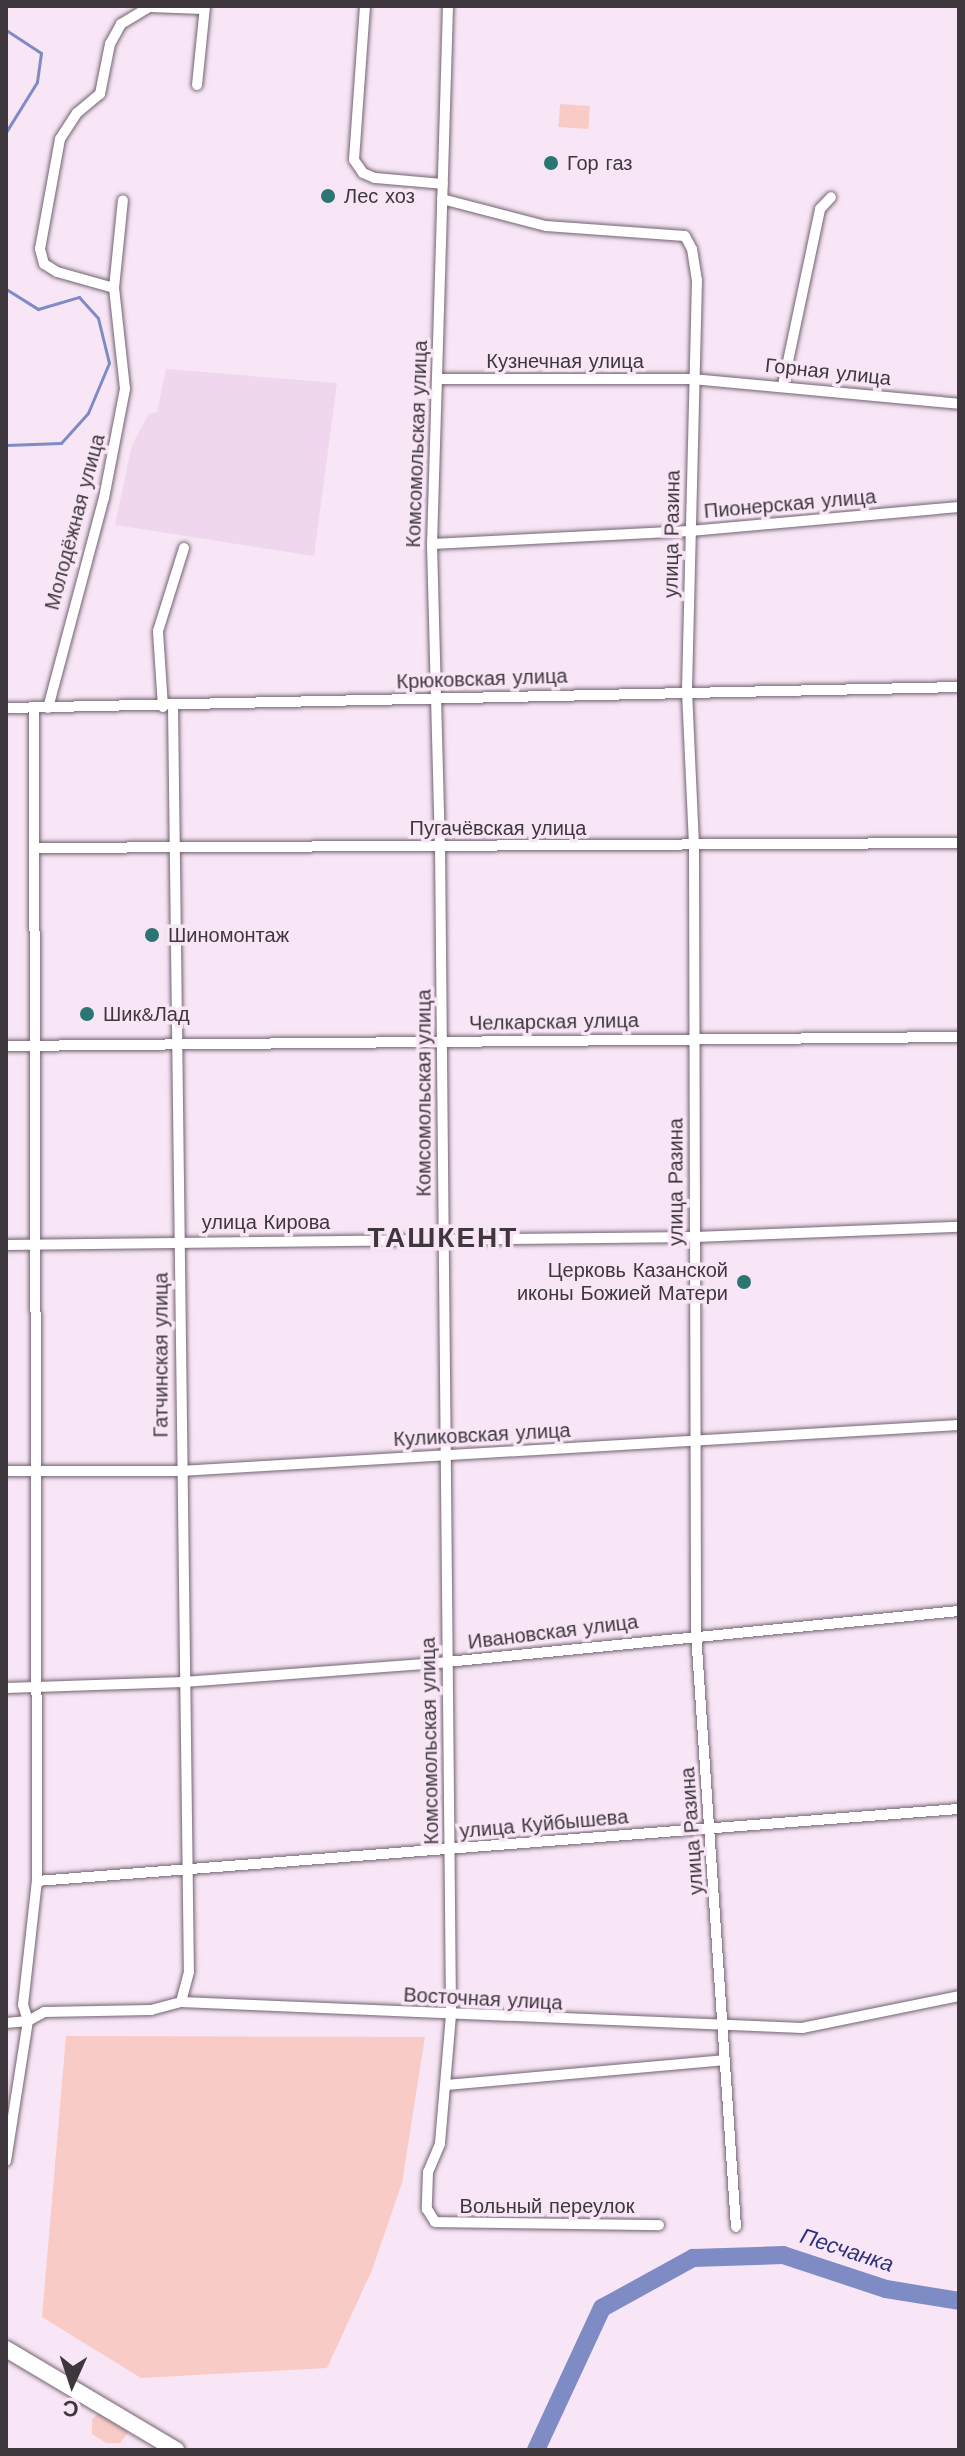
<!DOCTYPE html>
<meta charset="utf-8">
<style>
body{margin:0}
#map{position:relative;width:965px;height:2456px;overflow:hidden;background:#f8e6f6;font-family:"Work Sans",sans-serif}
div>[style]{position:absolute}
.built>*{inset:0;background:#efd7ed}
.green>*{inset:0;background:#f9cbc7;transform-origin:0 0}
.stream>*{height:3px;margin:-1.5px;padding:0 1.5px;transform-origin:1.5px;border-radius:1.5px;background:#7f8bc4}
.river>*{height:18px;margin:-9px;padding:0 9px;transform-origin:9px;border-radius:9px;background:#7f8bc4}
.roads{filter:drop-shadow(0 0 2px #726371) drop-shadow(0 0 2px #726371)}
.minor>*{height:10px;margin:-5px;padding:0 5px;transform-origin:5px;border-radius:5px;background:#fff}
.highway>*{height:16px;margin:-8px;padding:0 8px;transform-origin:8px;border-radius:8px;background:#fff}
.dots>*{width:22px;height:22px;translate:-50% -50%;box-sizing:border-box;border:4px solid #f8e6f6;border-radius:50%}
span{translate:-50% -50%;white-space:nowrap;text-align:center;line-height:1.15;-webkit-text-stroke:7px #f8e6f6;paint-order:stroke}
.poi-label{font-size:20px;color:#3e373d}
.left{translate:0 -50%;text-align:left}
.right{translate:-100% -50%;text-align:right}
.street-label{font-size:20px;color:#3e373d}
.water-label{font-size:22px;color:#2d3379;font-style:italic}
.district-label{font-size:28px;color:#3e373d;font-weight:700;letter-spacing:2px}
.frame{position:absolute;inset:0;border:8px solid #3e373d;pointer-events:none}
.north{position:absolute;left:32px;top:2344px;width:80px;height:80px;-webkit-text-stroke:6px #f8e6f6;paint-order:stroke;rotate:183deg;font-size:22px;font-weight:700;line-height:32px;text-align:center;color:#3e373d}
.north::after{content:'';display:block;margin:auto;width:28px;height:36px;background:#3e373d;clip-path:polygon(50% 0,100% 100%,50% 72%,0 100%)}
</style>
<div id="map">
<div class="built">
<div style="clip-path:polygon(166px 369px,337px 383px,314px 556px,115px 525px,132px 445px,149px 414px,157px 412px)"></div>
</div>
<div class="green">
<div style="left:560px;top:104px;width:30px;height:23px;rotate:4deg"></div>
<div style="clip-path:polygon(66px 2036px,425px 2037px,402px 2183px,372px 2270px,327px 2368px,141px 2378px,42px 2317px)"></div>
<div style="clip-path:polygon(100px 2413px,125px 2428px,128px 2433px,120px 2443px,106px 2443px,92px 2434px,92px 2419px)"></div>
</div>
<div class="stream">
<div style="left:6px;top:30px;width:42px;rotate:33.3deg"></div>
<div style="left:41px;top:53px;width:29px;rotate:98deg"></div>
<div style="left:37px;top:82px;width:59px;rotate:121.8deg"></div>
<div style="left:6px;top:289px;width:38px;rotate:32deg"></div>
<div style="left:38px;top:309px;width:43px;rotate:-16.3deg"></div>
<div style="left:79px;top:297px;width:28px;rotate:48deg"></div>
<div style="left:98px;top:318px;width:46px;rotate:76.3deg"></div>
<div style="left:109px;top:363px;width:54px;rotate:112.8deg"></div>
<div style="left:88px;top:413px;width:40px;rotate:132deg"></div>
<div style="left:61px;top:443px;width:55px;rotate:177.9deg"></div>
</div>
<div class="river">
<div style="left:536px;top:2450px;width:157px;rotate:-65.1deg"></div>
<div style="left:602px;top:2308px;width:104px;rotate:-28.8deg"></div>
<div style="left:693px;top:2258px;width:90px;rotate:-1.9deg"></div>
<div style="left:783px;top:2255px;width:108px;rotate:18.3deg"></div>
<div style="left:886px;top:2289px;width:74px;rotate:9.3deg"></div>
</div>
<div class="roads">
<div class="minor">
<div style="left:365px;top:6px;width:154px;rotate:94.1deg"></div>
<div style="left:354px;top:160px;width:16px;rotate:55deg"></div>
<div style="left:363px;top:173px;width:13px;rotate:23deg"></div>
<div style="left:375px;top:178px;width:68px;rotate:5deg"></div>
<div style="left:448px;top:6px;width:538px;rotate:91.7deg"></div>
<div style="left:432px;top:544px;width:300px;rotate:88.5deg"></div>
<div style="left:440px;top:844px;width:1171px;rotate:89.46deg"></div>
<div style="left:451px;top:2015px;width:129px;rotate:94.9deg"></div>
<div style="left:440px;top:2144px;width:30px;rotate:113deg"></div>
<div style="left:428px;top:2172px;width:37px;rotate:92deg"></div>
<div style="left:427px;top:2209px;width:15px;rotate:58deg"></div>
<div style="left:435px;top:2222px;width:224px;rotate:0.8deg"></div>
<div style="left:197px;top:85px;width:79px;rotate:-84.2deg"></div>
<div style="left:442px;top:199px;width:107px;rotate:14.6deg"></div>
<div style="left:546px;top:226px;width:139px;rotate:4.1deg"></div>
<div style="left:685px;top:236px;width:15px;rotate:62deg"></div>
<div style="left:692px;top:249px;width:31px;rotate:81deg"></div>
<div style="left:697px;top:280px;width:411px;rotate:91.4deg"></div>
<div style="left:687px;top:691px;width:157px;rotate:87.4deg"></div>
<div style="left:694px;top:848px;width:785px;rotate:89.85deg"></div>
<div style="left:696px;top:1633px;width:595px;rotate:86.15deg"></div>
<div style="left:114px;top:288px;width:59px;rotate:-164.3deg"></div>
<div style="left:57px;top:272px;width:15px;rotate:-148deg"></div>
<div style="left:44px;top:264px;width:16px;rotate:-105deg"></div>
<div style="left:40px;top:249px;width:112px;rotate:-79.7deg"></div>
<div style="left:60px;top:139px;width:31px;rotate:-57deg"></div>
<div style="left:77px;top:113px;width:30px;rotate:-40deg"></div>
<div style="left:100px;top:94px;width:51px;rotate:-78.7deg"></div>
<div style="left:110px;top:44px;width:23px;rotate:-61deg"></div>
<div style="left:121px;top:24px;width:33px;rotate:-31deg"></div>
<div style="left:149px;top:7px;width:55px;rotate:2.1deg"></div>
<div style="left:437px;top:379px;width:255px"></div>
<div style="left:692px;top:379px;width:268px;rotate:5.3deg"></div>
<div style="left:783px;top:385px;width:180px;rotate:-78.1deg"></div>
<div style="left:820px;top:209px;width:16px;rotate:-47deg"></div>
<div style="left:432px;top:544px;width:258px;rotate:-2.9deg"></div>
<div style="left:690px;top:531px;width:270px;rotate:-5.1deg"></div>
<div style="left:173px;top:706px;width:1266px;rotate:89.28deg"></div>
<div style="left:189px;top:1972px;width:31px;rotate:105deg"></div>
<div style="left:163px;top:707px;width:76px;rotate:-93.8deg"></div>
<div style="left:158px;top:631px;width:87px;rotate:-72.6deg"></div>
<div style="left:6px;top:708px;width:953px;rotate:-1.26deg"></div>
<div style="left:48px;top:708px;width:217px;rotate:-75.1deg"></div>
<div style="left:104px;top:498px;width:111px;rotate:-79.1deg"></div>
<div style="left:125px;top:389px;width:102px;rotate:-96.2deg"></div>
<div style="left:114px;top:288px;width:88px;rotate:-84.2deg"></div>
<div style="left:37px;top:848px;width:922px;rotate:-0.31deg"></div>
<div style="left:6px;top:1046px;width:953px;rotate:-0.54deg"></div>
<div style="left:6px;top:1245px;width:689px;rotate:-0.67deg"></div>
<div style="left:695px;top:1237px;width:264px;rotate:-2.2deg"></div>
<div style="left:6px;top:1471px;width:174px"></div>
<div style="left:180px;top:1471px;width:780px;rotate:-3.38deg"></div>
<div style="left:6px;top:1688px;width:178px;rotate:-1.9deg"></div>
<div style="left:184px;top:1682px;width:264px;rotate:-4.3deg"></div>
<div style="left:447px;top:1662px;width:515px;rotate:-5.69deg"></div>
<div style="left:37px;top:1881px;width:925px;rotate:-4.47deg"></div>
<div style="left:6px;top:2023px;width:22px;rotate:-5deg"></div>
<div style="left:28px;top:2021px;width:18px;rotate:-29deg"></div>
<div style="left:44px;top:2012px;width:107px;rotate:-1.1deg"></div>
<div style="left:151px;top:2010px;width:31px;rotate:-15deg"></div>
<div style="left:181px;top:2002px;width:622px;rotate:2.4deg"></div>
<div style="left:802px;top:2028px;width:160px;rotate:-11.5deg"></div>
<div style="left:446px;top:2085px;width:279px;rotate:-5.1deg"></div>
<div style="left:6px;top:2161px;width:142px;rotate:-81.1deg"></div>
<div style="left:28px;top:2021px;width:17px;rotate:-107deg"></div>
<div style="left:23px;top:2005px;width:125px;rotate:-83.6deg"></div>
<div style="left:37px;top:1881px;width:1173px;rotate:-90.15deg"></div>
</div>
<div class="highway">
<div style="left:6px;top:2349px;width:198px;rotate:30.7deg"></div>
</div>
</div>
<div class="dots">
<div style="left:551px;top:163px;background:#2b7572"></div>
<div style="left:328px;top:196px;background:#2b7572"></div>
<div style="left:152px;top:935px;background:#2b7572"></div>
<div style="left:87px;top:1014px;background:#2b7572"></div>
<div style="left:744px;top:1282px;background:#2b7572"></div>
</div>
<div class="poi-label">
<span class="left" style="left:567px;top:163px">Гор газ</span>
<span class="left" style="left:344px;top:196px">Лес хоз</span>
<span class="left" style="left:168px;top:935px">Шиномонтаж</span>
<span class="left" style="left:103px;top:1014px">Шик&amp;Лад</span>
<span class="right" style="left:728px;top:1282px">Церковь Казанской<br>иконы Божией Матери</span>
</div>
<div class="street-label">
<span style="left:565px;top:361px">Кузнечная улица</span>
<span style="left:828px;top:372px;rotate:6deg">Горная улица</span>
<span style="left:417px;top:444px;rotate:-88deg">Комсомольская улица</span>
<span style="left:790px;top:504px;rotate:-5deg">Пионерская улица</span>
<span style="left:75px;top:522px;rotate:-75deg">Молодёжная улица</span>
<span style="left:672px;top:534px;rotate:-89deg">улица Разина</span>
<span style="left:482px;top:679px;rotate:-2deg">Крюковская улица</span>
<span style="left:498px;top:828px">Пугачёвская улица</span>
<span style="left:554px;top:1022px;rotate:-1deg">Челкарская улица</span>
<span style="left:424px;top:1093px;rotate:-90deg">Комсомольская улица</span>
<span style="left:676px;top:1182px;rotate:-90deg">улица Разина</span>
<span style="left:266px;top:1222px">улица Кирова</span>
<span style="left:161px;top:1355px;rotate:-90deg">Гатчинская улица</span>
<span style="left:482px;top:1435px;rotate:-3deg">Куликовская улица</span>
<span style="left:553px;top:1632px;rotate:-7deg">Ивановская улица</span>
<span style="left:430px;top:1741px;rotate:-91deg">Комсомольская улица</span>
<span style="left:544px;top:1824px;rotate:-5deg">улица Куйбышева</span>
<span style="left:692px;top:1831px;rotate:-94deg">улица Разина</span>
<span style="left:483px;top:1999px;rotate:3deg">Восточная улица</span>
<span style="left:547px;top:2206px">Вольный переулок</span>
</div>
<div class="water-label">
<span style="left:847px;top:2250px;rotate:18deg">Песчанка</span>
</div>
<div class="district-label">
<span style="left:443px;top:1238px">ТАШКЕНТ</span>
</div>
<div class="frame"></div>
<div class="north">С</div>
</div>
